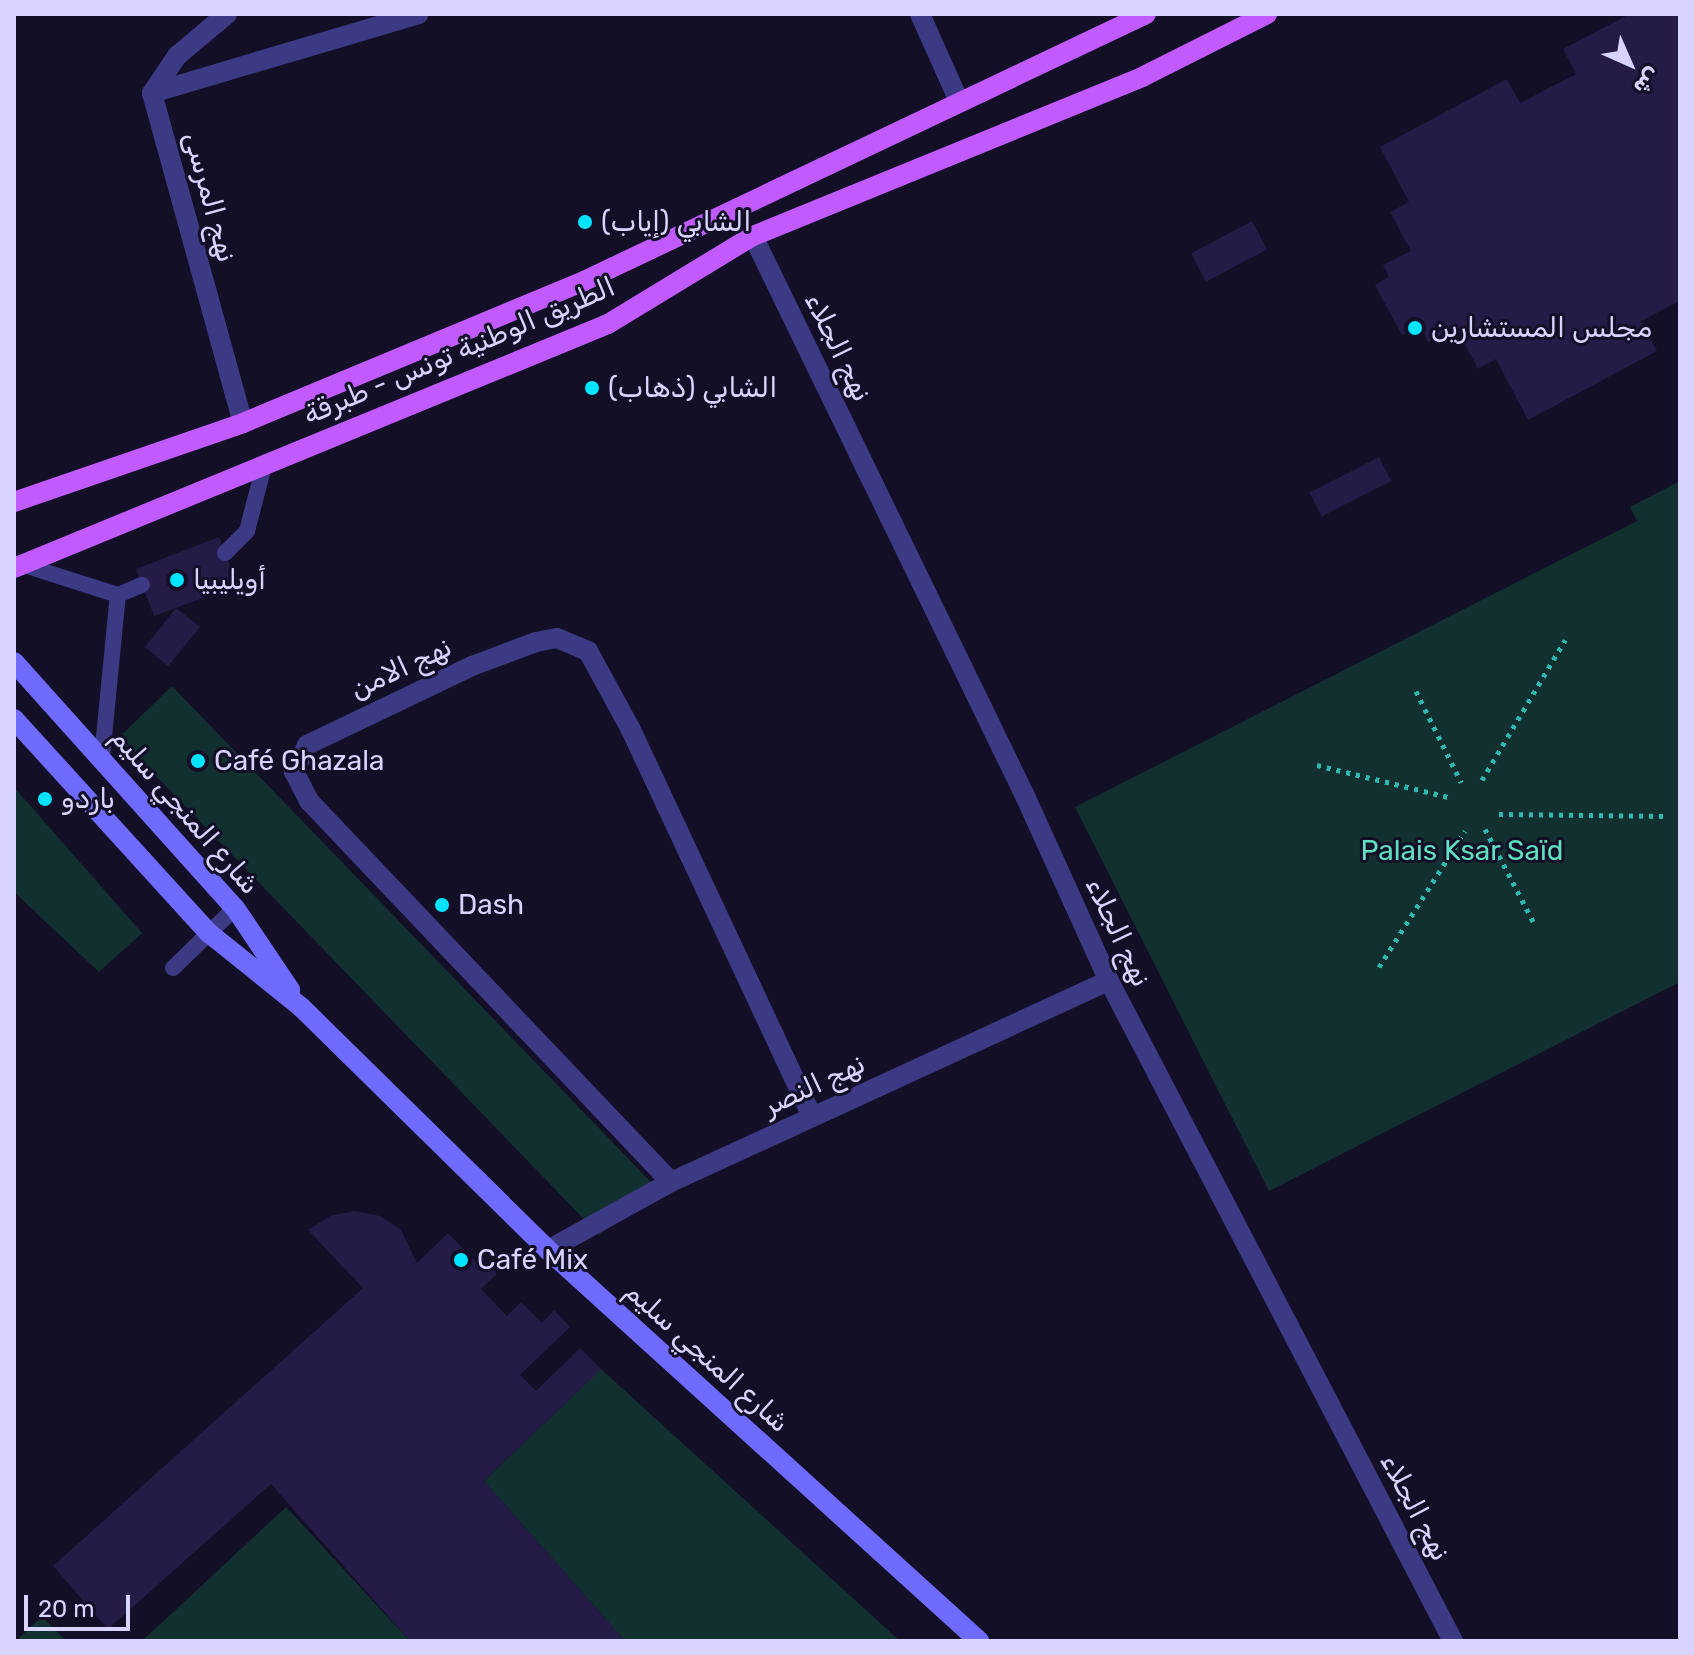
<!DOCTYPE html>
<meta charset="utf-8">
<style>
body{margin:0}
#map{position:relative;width:1694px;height:1655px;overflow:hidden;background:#130f26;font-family:Rubik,Cairo,sans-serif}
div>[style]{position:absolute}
.green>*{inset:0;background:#12302f;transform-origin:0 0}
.building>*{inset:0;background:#241b47;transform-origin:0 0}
.path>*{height:5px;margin-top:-2.5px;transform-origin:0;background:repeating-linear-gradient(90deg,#2fb8b0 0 4px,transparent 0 10px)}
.service>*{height:16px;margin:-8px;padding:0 8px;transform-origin:8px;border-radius:8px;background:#3d3a85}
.minor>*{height:20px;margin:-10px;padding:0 10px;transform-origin:10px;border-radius:10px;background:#3d3a85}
.secondary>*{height:20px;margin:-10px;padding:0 10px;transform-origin:10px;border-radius:10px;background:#6f6bff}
.primary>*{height:20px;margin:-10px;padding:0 10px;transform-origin:10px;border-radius:10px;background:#c25bff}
.dots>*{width:22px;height:22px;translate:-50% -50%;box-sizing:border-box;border:4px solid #130f26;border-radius:50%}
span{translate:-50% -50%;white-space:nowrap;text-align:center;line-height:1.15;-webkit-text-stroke:6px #130f26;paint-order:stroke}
.street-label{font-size:28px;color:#d9d4ff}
.poi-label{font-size:28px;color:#d9d4ff}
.left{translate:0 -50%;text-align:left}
.park-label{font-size:28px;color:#5fe0c0}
.frame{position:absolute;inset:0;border:16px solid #d9d4ff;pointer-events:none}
.north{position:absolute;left:1590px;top:24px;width:80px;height:80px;-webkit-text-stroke:6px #130f26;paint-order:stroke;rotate:135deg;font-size:22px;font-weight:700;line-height:32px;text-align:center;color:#d9d4ff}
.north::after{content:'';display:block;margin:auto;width:28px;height:36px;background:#d9d4ff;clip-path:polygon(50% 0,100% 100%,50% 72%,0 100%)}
.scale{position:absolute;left:24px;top:1595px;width:106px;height:36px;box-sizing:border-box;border:4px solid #d9d4ff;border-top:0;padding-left:10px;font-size:24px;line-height:28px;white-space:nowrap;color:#d9d4ff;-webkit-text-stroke:6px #130f26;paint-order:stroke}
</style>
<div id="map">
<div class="green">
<div style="clip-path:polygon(1680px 481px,1680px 982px,1269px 1191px,1075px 807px,1637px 521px,1630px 507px)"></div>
<div style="left:172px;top:686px;width:692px;height:74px;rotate:46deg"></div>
<div style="clip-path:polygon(14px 787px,142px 933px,99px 972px,14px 892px)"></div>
<div style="clip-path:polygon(601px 1369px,900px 1641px,625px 1641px,484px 1481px)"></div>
<div style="clip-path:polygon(286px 1507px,410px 1641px,142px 1641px)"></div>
<div style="clip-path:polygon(42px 1616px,66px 1641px,16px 1641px)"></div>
</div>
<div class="building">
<div style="clip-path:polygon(1630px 14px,1680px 14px,1680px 301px,1641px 321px,1657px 351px,1528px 420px,1496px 359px,1478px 369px,1456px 327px,1428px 342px,1420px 326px,1402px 335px,1375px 285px,1389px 277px,1383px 265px,1411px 251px,1390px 212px,1409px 202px,1380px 147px,1507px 79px,1520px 103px,1576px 74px,1563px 49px)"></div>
<div style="left:1252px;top:221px;width:32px;height:69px;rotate:62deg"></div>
<div style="left:1379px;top:457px;width:27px;height:78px;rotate:63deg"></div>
<div style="clip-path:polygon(219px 537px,237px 585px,176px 608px,200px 627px,168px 666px,145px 647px,176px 608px,154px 616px,136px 569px)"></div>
<div style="clip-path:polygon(354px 1211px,380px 1216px,401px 1230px,417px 1263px,448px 1233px,481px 1267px,486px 1262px,497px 1274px,481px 1289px,507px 1316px,521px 1302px,542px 1323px,554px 1310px,570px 1327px,520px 1375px,536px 1391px,580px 1348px,601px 1369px,484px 1481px,625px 1641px,410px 1641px,271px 1484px,108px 1629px,53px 1566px,363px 1288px,308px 1230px,330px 1216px)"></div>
</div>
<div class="path">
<div style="left:1416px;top:691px;width:102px;rotate:63.7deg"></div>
<div style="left:1317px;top:765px;width:135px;rotate:13.7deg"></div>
<div style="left:1482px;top:780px;width:163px;rotate:-59.3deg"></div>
<div style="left:1499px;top:814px;width:170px;rotate:0.7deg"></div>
<div style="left:1485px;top:829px;width:106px;rotate:62.5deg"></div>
<div style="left:1379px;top:967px;width:161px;rotate:-57.7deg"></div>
</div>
<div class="service">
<div style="left:225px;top:553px;width:31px;rotate:-45deg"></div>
<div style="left:247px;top:531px;width:71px;rotate:-75.4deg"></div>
<div style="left:24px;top:565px;width:99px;rotate:17.7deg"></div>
<div style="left:102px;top:757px;width:163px;rotate:-84.4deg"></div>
<div style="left:118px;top:595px;width:26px;rotate:-23deg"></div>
<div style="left:173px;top:968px;width:86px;rotate:-44.1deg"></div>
</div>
<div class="minor">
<div style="left:227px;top:14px;width:65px;rotate:140deg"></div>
<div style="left:177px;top:56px;width:45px;rotate:124deg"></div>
<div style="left:152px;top:93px;width:342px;rotate:74.6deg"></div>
<div style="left:920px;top:14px;width:95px;rotate:65.9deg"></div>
<div style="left:152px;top:93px;width:278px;rotate:-16.5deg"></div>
<div style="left:753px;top:236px;width:623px;rotate:64.09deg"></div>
<div style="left:1025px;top:796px;width:203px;rotate:65.6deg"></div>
<div style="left:1109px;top:981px;width:744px;rotate:62.47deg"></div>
<div style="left:671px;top:1182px;width:526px;rotate:-133.54deg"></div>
<div style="left:309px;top:801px;width:33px;rotate:-117deg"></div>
<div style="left:294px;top:772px;width:30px;rotate:-64deg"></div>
<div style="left:307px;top:745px;width:183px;rotate:-25.6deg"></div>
<div style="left:472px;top:666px;width:68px;rotate:-20.6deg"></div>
<div style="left:536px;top:642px;width:21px;rotate:-11deg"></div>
<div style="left:557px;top:638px;width:34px;rotate:23deg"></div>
<div style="left:588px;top:651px;width:90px;rotate:61.4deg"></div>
<div style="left:631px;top:730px;width:427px;rotate:64.9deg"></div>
<div style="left:548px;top:1250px;width:141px;rotate:-28.9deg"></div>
<div style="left:671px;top:1182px;width:482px;rotate:-24.7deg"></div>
</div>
<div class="secondary">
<div style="left:14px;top:662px;width:331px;rotate:48.1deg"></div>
<div style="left:235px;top:908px;width:99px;rotate:56.1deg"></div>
<div style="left:14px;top:719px;width:290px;rotate:47.7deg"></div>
<div style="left:209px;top:933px;width:118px;rotate:38.8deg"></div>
<div style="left:301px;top:1007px;width:346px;rotate:44.5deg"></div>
<div style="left:548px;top:1250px;width:582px;rotate:42.21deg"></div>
</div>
<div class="primary">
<div style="left:14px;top:502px;width:242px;rotate:-19deg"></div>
<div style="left:243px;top:423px;width:369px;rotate:-22.6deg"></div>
<div style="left:584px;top:281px;width:622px;rotate:-25.41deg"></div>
<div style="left:14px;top:568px;width:642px;rotate:-22.33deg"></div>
<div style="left:608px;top:324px;width:170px;rotate:-31.3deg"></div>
<div style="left:753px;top:236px;width:420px;rotate:-22.2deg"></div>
<div style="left:1142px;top:77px;width:140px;rotate:-26.7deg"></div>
</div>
<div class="dots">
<div style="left:585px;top:222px;background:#00e5ff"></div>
<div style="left:1415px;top:328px;background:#00e5ff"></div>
<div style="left:592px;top:388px;background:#00e5ff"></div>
<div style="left:177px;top:580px;background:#00e5ff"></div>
<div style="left:198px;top:761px;background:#00e5ff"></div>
<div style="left:45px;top:799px;background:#00e5ff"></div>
<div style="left:442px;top:905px;background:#00e5ff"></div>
<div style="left:461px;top:1260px;background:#00e5ff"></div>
</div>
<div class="street-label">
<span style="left:210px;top:197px;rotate:75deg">نهج المرسى</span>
<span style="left:838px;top:347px;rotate:64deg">نهج الجلاء</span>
<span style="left:459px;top:351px;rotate:-23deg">الطريق الوطنية تونس - طبرقة</span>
<span style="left:401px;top:668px;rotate:-25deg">نهج الامن</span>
<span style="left:185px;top:811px;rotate:49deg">شارع المنجي سليم</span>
<span style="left:1118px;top:932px;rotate:65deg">نهج الجلاء</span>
<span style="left:814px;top:1085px;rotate:-25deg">نهج النصر</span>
<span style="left:707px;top:1357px;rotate:42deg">شارع المنجي سليم</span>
<span style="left:1415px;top:1507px;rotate:62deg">نهج الجلاء</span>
</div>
<div class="poi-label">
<span class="left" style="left:601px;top:222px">الشابي (إياب)</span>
<span class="left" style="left:1431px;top:328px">مجلس المستشارين</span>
<span class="left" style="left:608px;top:388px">الشابي (ذهاب)</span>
<span class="left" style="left:193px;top:580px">أويليبيا</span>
<span class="left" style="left:214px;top:761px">Café Ghazala</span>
<span class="left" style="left:61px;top:799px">باردو</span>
<span class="left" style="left:458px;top:905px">Dash</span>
<span class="left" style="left:477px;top:1260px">Café Mix</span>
</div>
<div class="park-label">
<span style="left:1462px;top:851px">Palais Ksar Saïd</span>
</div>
<div class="frame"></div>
<div class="north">ش</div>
<div class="scale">20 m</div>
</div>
